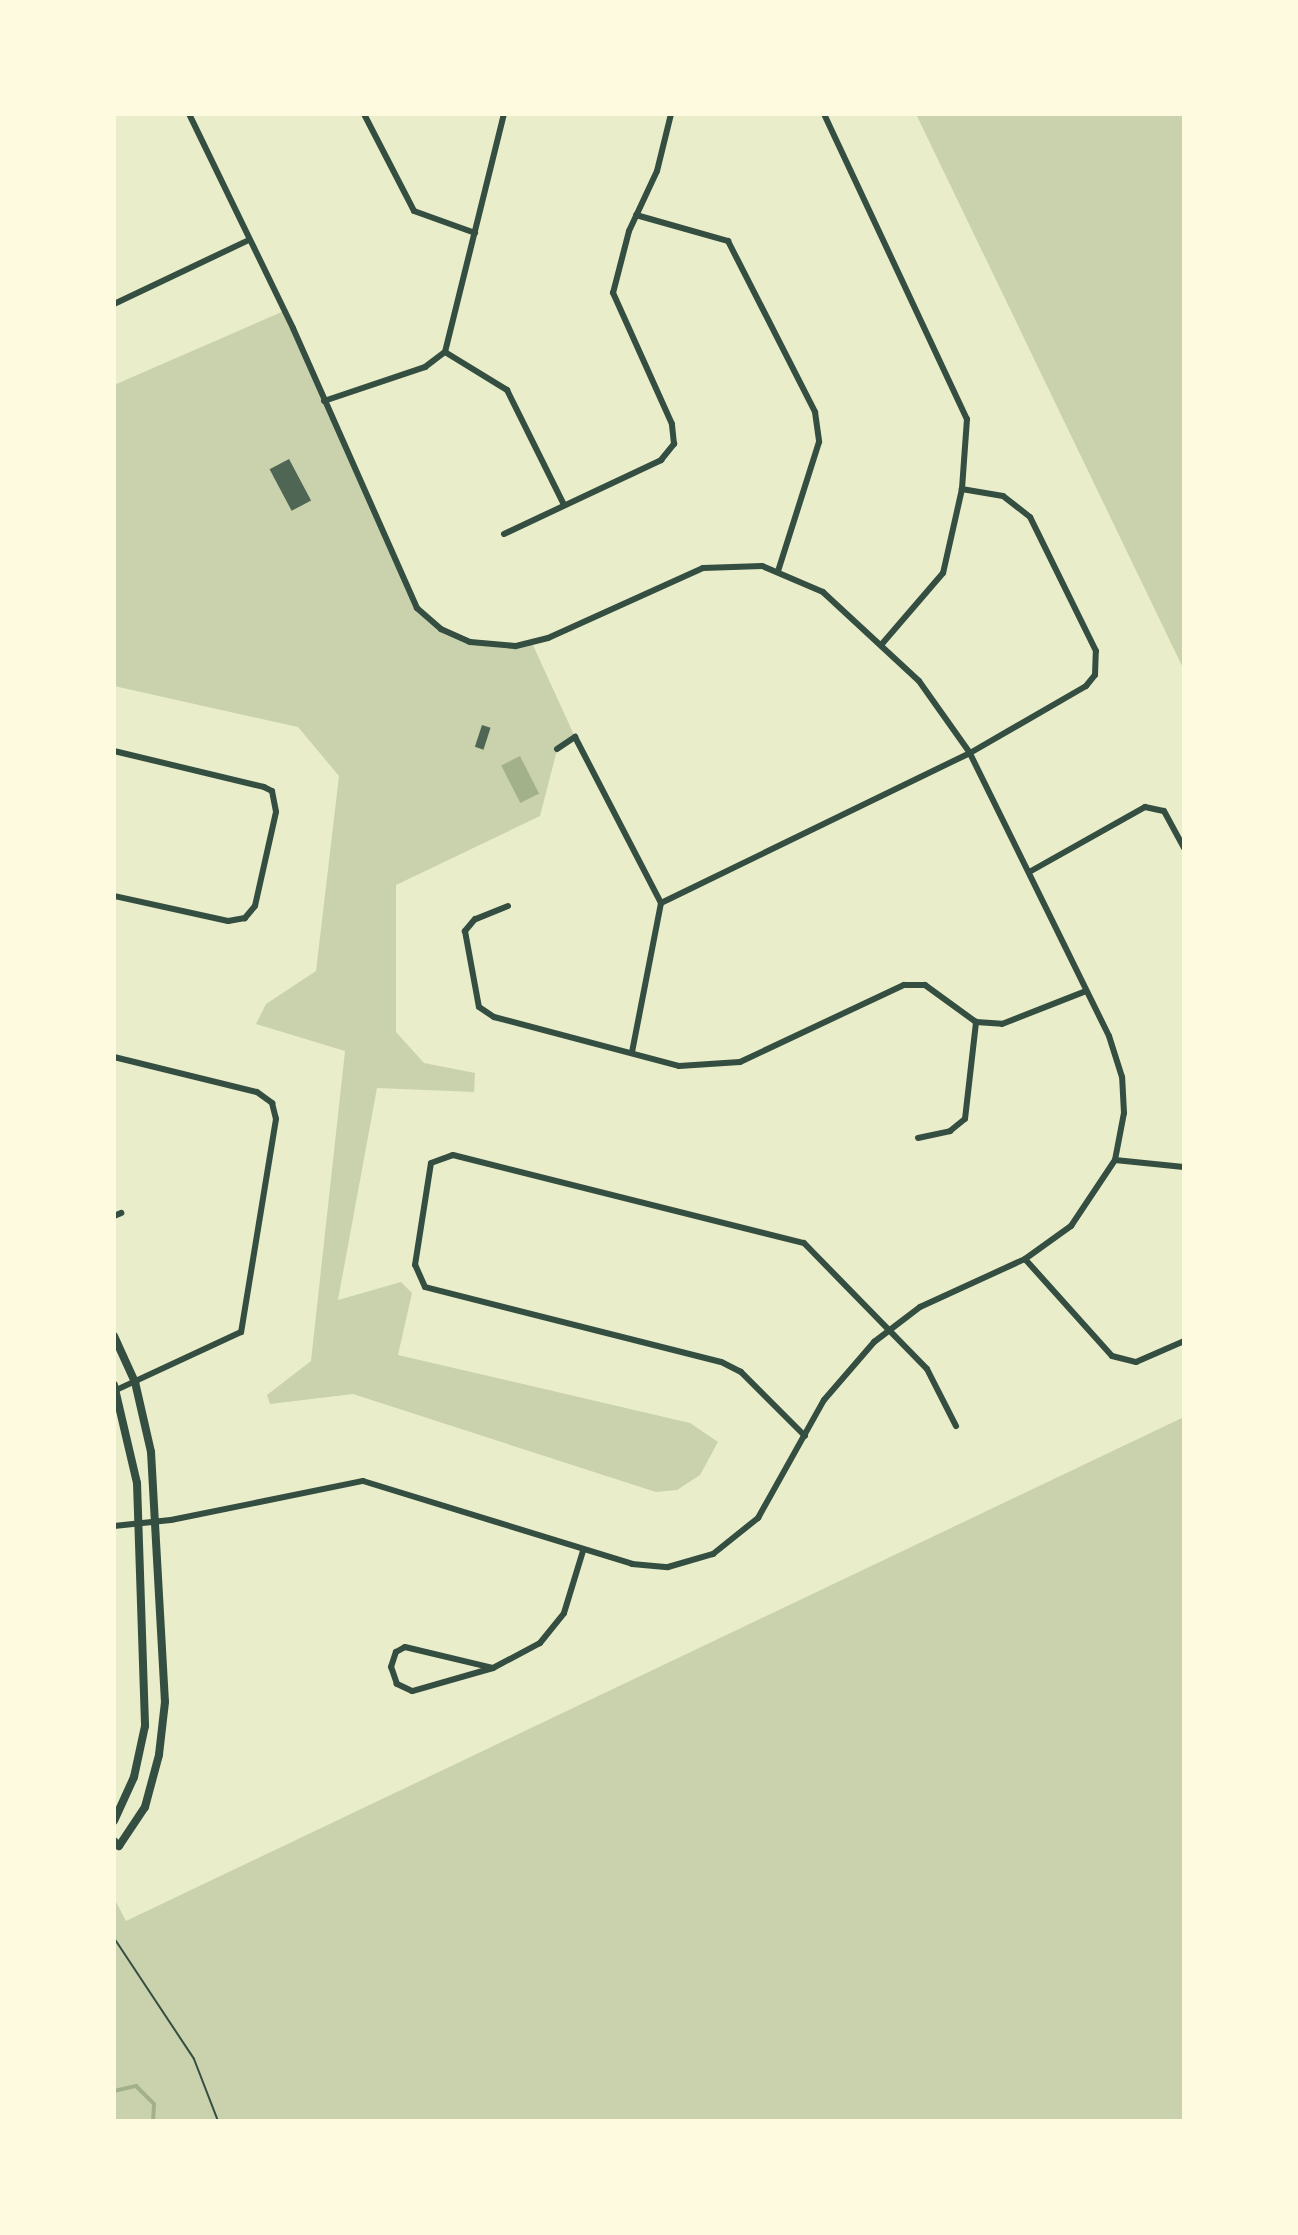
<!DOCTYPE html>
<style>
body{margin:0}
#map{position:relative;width:1298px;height:2235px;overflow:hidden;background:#e9edc9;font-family:Montserrat,sans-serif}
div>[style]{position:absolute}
.green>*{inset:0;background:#cad2ad}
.water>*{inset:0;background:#a3b18a;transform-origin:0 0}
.stream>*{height:4px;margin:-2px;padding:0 2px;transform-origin:2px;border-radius:2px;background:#a3b18a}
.building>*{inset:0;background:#4f6655;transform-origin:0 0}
.path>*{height:2px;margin:-1px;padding:0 1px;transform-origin:1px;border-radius:1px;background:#344e41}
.minor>*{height:6px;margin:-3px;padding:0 3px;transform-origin:3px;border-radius:3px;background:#344e41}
.tertiary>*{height:8px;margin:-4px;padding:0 4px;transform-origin:4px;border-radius:4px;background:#344e41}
span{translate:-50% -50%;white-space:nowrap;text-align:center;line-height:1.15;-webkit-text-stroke:8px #fefae0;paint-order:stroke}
.frame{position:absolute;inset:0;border:116px solid #fefae0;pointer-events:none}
</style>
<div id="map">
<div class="green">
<div style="clip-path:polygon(916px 114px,1184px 114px,1184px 670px)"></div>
<div style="clip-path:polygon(284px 311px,417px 608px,428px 620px,483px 645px,532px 643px,575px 737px,557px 750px,540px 816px,396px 885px,396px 1032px,424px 1063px,475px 1073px,474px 1092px,377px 1088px,338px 1300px,401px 1282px,412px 1293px,398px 1355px,690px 1423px,718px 1442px,700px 1475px,677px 1490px,656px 1492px,353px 1394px,270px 1404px,267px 1395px,311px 1361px,345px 1051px,256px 1024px,266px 1004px,316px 971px,339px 776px,298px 727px,114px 686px,114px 385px)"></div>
<div style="clip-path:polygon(1184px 1417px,1184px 2121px,114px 2121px,114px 1898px,126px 1921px)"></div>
</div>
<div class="water">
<div style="left:520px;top:756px;width:42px;height:21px;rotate:63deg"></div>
</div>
<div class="stream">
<div style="left:114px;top:2091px;width:23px;rotate:-13deg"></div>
<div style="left:136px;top:2086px;width:25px;rotate:45deg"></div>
<div style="left:154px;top:2104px;width:17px;rotate:93deg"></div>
</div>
<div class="building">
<div style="left:289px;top:459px;width:47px;height:22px;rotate:62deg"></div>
<div style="left:482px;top:725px;width:9px;height:23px;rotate:18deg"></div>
</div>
<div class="path">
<div style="left:114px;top:1938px;width:145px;rotate:56.5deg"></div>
<div style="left:194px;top:2059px;width:66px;rotate:68.8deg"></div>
</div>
<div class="minor">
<div style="left:364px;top:114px;width:109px;rotate:62.7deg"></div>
<div style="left:414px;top:211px;width:65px;rotate:19.8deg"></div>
<div style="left:824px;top:114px;width:337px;rotate:64.9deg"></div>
<div style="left:967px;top:419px;width:70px;rotate:94.1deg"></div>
<div style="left:962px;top:489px;width:86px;rotate:102.7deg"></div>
<div style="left:943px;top:573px;width:94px;rotate:130.7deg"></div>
<div style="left:636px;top:215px;width:96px;rotate:15.8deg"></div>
<div style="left:728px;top:241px;width:192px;rotate:63deg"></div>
<div style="left:815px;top:412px;width:30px;rotate:82deg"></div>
<div style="left:819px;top:442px;width:135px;rotate:107.6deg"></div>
<div style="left:114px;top:304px;width:149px;rotate:-25.4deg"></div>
<div style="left:445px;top:352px;width:73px;rotate:31.5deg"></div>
<div style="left:507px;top:390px;width:128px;rotate:63.6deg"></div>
<div style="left:324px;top:401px;width:107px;rotate:-18.6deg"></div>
<div style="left:425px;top:367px;width:25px;rotate:-37deg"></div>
<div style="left:445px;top:352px;width:245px;rotate:-76.1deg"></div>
<div style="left:504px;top:534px;width:174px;rotate:-25.2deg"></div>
<div style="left:661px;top:460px;width:21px;rotate:-51deg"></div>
<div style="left:674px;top:444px;width:20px;rotate:-96deg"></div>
<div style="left:672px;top:424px;width:144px;rotate:-114.2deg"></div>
<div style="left:613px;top:293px;width:64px;rotate:-75.5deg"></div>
<div style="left:629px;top:231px;width:66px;rotate:-65deg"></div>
<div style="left:657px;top:171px;width:59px;rotate:-76.2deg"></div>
<div style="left:557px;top:749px;width:22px;rotate:-34deg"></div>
<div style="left:575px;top:737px;width:187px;rotate:62.6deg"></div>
<div style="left:661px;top:903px;width:152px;rotate:101deg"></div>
<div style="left:114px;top:751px;width:154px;rotate:13.5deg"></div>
<div style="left:264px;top:787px;width:9px;rotate:27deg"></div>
<div style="left:272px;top:791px;width:21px;rotate:79deg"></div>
<div style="left:276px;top:812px;width:96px;rotate:102.6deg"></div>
<div style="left:255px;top:906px;width:16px;rotate:130deg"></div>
<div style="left:245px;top:918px;width:17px;rotate:170deg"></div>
<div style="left:228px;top:921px;width:117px;rotate:-167.6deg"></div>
<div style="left:1031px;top:871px;width:131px;rotate:-29.3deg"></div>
<div style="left:1145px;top:807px;width:19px;rotate:12deg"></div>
<div style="left:1164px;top:811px;width:42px;rotate:61.6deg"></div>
<div style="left:661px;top:903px;width:343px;rotate:-25.9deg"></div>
<div style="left:970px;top:753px;width:134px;rotate:-30deg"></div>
<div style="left:1086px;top:686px;width:14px;rotate:-51deg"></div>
<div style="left:1095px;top:675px;width:24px;rotate:-88deg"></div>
<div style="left:1096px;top:651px;width:149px;rotate:-116.2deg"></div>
<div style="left:1030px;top:517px;width:34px;rotate:-142deg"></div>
<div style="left:1003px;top:496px;width:42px;rotate:-170.3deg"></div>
<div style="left:508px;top:906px;width:35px;rotate:158deg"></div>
<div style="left:475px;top:919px;width:16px;rotate:130deg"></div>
<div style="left:465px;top:931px;width:77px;rotate:79.6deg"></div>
<div style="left:479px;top:1007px;width:18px;rotate:34deg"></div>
<div style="left:494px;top:1017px;width:191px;rotate:14.8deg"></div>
<div style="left:679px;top:1066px;width:61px;rotate:-3.8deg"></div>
<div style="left:740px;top:1062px;width:181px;rotate:-25.2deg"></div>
<div style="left:904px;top:985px;width:21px"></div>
<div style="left:925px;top:985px;width:63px;rotate:36deg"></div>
<div style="left:976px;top:1022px;width:26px;rotate:4deg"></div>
<div style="left:1002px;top:1024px;width:90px;rotate:-21.4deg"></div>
<div style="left:114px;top:1057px;width:147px;rotate:13.8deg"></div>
<div style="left:257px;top:1092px;width:19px;rotate:36deg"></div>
<div style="left:272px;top:1103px;width:16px;rotate:76deg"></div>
<div style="left:276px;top:1119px;width:216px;rotate:99.3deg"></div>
<div style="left:241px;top:1332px;width:138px;rotate:155.1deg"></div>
<div style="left:918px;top:1138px;width:33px;rotate:-12deg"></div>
<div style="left:950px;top:1131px;width:19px;rotate:-39deg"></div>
<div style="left:965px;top:1119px;width:98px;rotate:-83.5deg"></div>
<div style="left:1115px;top:1160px;width:69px;rotate:5.8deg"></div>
<div style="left:114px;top:1216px;width:8px;rotate:-23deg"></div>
<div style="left:1025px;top:1259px;width:130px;rotate:48.1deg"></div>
<div style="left:1112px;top:1356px;width:25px;rotate:14deg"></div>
<div style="left:1136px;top:1362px;width:52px;rotate:-23.6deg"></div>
<div style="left:805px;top:1436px;width:91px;rotate:-135deg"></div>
<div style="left:741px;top:1372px;width:22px;rotate:-153deg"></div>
<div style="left:721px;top:1362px;width:305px;rotate:-165.8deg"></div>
<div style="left:425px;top:1287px;width:24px;rotate:-114deg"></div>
<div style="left:415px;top:1265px;width:103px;rotate:-81.1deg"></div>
<div style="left:431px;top:1163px;width:23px;rotate:-20deg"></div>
<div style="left:453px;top:1155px;width:362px;rotate:14.1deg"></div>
<div style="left:804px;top:1243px;width:176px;rotate:45.7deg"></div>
<div style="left:927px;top:1369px;width:64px;rotate:63deg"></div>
<div style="left:114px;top:1526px;width:57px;rotate:-6deg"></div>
<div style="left:171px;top:1520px;width:196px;rotate:-11.5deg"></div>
<div style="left:363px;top:1481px;width:282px;rotate:17.1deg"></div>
<div style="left:632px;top:1564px;width:36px;rotate:5deg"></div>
<div style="left:668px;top:1567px;width:47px;rotate:-16.1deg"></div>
<div style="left:713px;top:1554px;width:58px;rotate:-38.7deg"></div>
<div style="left:758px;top:1518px;width:135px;rotate:-60.8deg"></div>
<div style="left:824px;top:1400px;width:77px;rotate:-49.2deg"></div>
<div style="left:874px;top:1342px;width:58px;rotate:-37.3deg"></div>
<div style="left:920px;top:1307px;width:115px;rotate:-24.6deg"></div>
<div style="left:1025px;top:1259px;width:57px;rotate:-35.7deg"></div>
<div style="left:1071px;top:1226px;width:79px;rotate:-56.3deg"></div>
<div style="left:1115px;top:1160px;width:48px;rotate:-79.2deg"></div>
<div style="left:1124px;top:1113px;width:36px;rotate:-93deg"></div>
<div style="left:1122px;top:1077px;width:43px;rotate:-107.6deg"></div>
<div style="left:1109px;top:1036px;width:315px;rotate:-116.2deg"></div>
<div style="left:970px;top:753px;width:88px;rotate:-125.3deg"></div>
<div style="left:919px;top:681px;width:131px;rotate:-137.2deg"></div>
<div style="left:823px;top:592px;width:66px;rotate:-156.9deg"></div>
<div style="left:762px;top:566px;width:59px;rotate:178.1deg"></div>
<div style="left:703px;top:568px;width:170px;rotate:155.7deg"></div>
<div style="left:548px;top:638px;width:34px;rotate:166deg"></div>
<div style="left:515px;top:646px;width:45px;rotate:-174.9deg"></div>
<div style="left:470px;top:642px;width:32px;rotate:-156deg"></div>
<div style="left:441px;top:629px;width:32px;rotate:-139deg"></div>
<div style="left:417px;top:608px;width:306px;rotate:-113.9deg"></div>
<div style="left:293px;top:328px;width:238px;rotate:-115.9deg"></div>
<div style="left:493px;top:1668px;width:84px;rotate:164.1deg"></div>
<div style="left:412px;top:1691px;width:17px;rotate:-155deg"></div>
<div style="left:397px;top:1684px;width:18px;rotate:-109deg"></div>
<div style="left:391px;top:1667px;width:16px;rotate:-72deg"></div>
<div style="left:396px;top:1652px;width:10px;rotate:-29deg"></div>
<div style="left:405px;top:1647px;width:90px;rotate:13.4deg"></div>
<div style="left:493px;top:1668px;width:53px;rotate:-28deg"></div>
<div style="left:540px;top:1643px;width:38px;rotate:-51deg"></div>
<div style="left:564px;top:1613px;width:65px;rotate:-73deg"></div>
</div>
<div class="tertiary">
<div style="left:114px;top:1336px;width:51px;rotate:65.5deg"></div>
<div style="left:135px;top:1382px;width:72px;rotate:77.1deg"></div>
<div style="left:151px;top:1452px;width:250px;rotate:86.8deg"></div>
<div style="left:165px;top:1702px;width:53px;rotate:96.5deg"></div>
<div style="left:159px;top:1755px;width:54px;rotate:105.1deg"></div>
<div style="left:145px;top:1807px;width:47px;rotate:123.7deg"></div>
<div style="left:119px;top:1846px;width:7px;rotate:-135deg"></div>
<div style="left:114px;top:1385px;width:101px;rotate:76.8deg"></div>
<div style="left:137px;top:1483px;width:243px;rotate:88.1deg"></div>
<div style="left:145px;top:1726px;width:52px;rotate:102.2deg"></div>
<div style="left:134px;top:1777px;width:48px;rotate:114.4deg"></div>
</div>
<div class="frame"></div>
</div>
